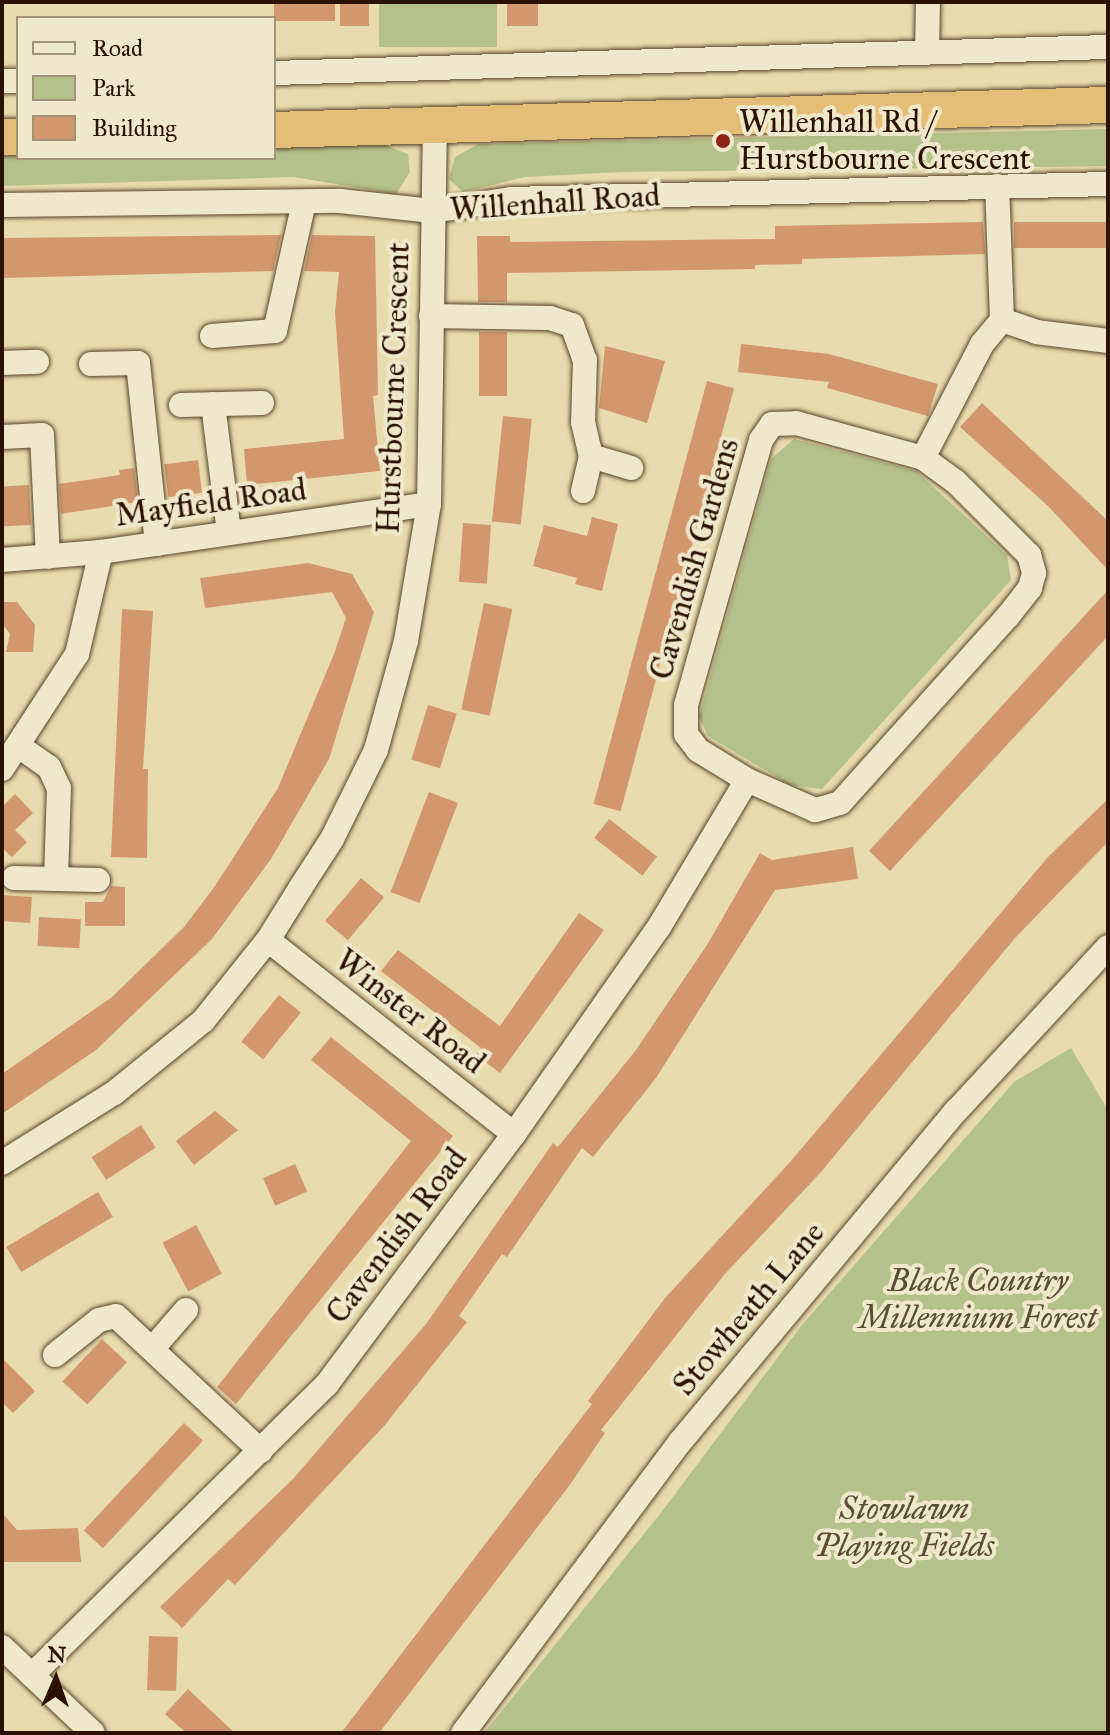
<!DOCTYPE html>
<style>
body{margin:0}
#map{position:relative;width:1110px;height:1735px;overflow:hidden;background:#e8dbad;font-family:"IM FELL Great Primer",serif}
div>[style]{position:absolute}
.green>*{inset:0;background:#b4c18b;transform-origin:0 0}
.building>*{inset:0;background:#d2976d;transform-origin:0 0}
.roads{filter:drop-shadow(0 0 2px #5a442b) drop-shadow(0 0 2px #5a442b)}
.minor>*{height:24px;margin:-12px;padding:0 12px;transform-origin:12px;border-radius:12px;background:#f0e8ca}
.highway>*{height:36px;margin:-18px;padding:0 18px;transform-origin:18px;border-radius:18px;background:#e4be76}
.dots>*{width:22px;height:22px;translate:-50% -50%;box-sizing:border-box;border:4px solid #f0e8ca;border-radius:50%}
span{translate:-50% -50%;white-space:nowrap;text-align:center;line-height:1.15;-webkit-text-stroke:8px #f0e8ca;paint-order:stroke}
.poi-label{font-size:32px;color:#2b1100}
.left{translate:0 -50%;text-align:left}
.street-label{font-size:32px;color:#2b1100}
.park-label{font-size:32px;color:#5b4f31;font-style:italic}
.frame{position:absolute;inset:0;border:4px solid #2b1100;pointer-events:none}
.legend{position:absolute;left:16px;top:16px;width:260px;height:144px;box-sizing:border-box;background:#f0e8ca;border:2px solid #a19279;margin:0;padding:10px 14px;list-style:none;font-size:24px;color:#2b1100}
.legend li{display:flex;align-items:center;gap:16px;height:40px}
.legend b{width:40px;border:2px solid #a19279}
.north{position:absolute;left:16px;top:1639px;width:80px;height:80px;-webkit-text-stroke:6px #f0e8ca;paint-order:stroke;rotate:2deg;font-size:22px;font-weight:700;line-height:32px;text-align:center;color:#2b1100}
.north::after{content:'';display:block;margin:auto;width:28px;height:36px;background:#2b1100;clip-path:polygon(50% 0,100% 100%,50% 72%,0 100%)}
</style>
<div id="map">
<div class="green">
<div style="left:379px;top:2px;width:118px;height:45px"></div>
<div style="clip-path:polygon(1108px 129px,1108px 166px,623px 172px,525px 177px,463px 192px,449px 179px,455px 157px,478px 144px)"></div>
<div style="clip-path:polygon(384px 145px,408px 154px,410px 172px,396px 194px,294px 177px,2px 186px,2px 156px,274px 158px,274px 146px)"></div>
<div style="clip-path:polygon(794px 439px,916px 471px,1007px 555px,1011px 580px,822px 789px,790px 785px,708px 736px,699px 717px,771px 459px)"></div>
<div style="clip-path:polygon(1071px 1048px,1108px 1110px,1108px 1733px,484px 1733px,660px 1514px,802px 1325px,1014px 1082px)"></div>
</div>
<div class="building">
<div style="left:274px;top:2px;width:61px;height:19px"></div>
<div style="left:340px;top:2px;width:29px;height:24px"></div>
<div style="left:507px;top:2px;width:31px;height:24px"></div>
<div style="clip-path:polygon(983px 222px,985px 254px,802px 259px,802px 264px,755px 265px,755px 269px,507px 273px,507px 302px,478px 302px,477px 236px,510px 236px,510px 242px,775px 239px,775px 226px)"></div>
<div style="left:1108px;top:222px;width:26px;height:94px;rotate:90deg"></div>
<div style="clip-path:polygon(270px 235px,281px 235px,273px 271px,2px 278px,2px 238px)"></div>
<div style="clip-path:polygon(312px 235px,375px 236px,378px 395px,373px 396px,380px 471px,247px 485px,244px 449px,344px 439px,335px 312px,339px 272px,304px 271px)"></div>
<div style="left:479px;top:332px;width:28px;height:64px"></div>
<div style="clip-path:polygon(741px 344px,829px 354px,938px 384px,928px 416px,827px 388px,829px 382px,738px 372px)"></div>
<div style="clip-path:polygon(605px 346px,665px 361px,647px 423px,599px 408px)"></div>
<div style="left:707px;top:381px;width:28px;height:438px;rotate:15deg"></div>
<div style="clip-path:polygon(982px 403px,1108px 521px,1108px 570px,1048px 506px,960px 427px)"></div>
<div style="left:503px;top:416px;width:29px;height:106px;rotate:6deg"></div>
<div style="left:198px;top:460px;width:33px;height:34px;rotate:83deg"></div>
<div style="clip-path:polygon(134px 468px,138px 502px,61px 514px,59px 484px,120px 475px,119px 470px)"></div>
<div style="left:29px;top:485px;width:40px;height:27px;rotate:87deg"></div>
<div style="clip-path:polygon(592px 517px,618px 524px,602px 591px,575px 584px,577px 578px,533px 566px,544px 525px,587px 536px)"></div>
<div style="left:463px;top:523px;width:28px;height:59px;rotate:4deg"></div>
<div style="clip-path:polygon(308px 563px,352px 574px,374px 612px,329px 759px,271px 859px,212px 939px,96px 1050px,2px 1114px,2px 1074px,112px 997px,184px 927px,215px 886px,278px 788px,334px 654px,346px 618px,332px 592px,205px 608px,200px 578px)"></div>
<div style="clip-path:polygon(1108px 590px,1108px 636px,890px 871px,869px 851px)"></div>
<div style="clip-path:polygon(2px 602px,17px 602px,35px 625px,33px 652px,6px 652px,10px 634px,2px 623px)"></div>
<div style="left:484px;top:603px;width:29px;height:109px;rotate:12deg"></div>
<div style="clip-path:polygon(122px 609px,153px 611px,143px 769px,148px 769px,147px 858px,111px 857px)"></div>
<div style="left:428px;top:705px;width:30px;height:57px;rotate:17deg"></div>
<div style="left:429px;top:792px;width:31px;height:107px;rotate:21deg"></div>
<div style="clip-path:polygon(15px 794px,33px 813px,15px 830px,27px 842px,12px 857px,2px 848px,2px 807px)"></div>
<div style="clip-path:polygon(1108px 799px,1108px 842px,1015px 938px,821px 1172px,724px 1275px,601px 1430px,605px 1433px,569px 1486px,379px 1733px,341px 1733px,592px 1404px,588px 1401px,665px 1298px,791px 1161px,1048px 857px)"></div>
<div style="left:609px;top:819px;width:61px;height:24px;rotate:38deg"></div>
<div style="clip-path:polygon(853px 847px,858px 879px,775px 890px,656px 1078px,593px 1157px,582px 1148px,507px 1257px,502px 1254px,459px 1316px,467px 1322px,384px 1426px,235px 1585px,228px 1579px,182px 1628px,160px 1607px,293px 1479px,426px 1324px,553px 1143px,558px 1147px,636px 1050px,707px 945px,760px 853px,772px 860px)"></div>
<div style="left:361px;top:878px;width:30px;height:56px;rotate:40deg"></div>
<div style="clip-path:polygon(111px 886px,125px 887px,125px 926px,85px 926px,85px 902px,103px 902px)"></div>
<div style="left:2px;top:895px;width:30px;height:26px;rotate:4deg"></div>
<div style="clip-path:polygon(579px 913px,604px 930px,500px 1073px,476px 1055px,481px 1048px,381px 971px,398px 950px,500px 1026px)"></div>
<div style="left:39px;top:917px;width:42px;height:29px;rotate:3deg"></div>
<div style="left:279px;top:995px;width:28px;height:60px;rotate:39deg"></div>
<div style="clip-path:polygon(331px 1037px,453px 1136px,236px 1404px,217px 1387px,411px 1141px,311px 1060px)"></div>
<div style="clip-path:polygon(215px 1111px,238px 1130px,194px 1165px,176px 1141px)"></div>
<div style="left:141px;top:1125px;width:27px;height:59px;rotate:57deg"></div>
<div style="left:295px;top:1164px;width:30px;height:35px;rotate:66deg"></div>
<div style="left:98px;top:1192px;width:29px;height:107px;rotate:59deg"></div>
<div style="left:196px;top:1225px;width:55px;height:38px;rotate:62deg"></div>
<div style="left:102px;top:1339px;width:34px;height:58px;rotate:43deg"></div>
<div style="clip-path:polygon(2px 1358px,35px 1391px,13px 1413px,2px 1402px)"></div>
<div style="left:184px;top:1423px;width:26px;height:147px;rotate:43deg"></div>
<div style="clip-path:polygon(2px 1513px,17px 1530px,78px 1528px,81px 1562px,2px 1562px)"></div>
<div style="left:149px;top:1636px;width:29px;height:54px;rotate:2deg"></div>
<div style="clip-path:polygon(188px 1689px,207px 1707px,235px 1733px,186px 1733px,165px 1714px)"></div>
</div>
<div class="roads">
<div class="minor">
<div style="left:927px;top:52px;width:50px;rotate:-88.9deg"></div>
<div style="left:274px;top:73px;width:834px;rotate:-1.79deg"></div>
<div style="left:2px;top:81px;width:16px"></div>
<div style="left:2px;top:205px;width:338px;rotate:-0.7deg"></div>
<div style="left:340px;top:201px;width:93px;rotate:6.2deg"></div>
<div style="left:432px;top:211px;width:80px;rotate:-8.6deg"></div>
<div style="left:511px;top:199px;width:597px;rotate:-1.44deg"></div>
<div style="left:431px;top:316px;width:119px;rotate:1deg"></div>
<div style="left:550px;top:318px;width:23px;rotate:18deg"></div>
<div style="left:572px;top:325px;width:37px;rotate:70deg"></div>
<div style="left:585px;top:360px;width:62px;rotate:91.8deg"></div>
<div style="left:583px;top:422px;width:35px;rotate:77deg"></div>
<div style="left:591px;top:456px;width:42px;rotate:16.7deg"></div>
<div style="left:1002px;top:320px;width:36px;rotate:19deg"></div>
<div style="left:1036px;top:332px;width:73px;rotate:7.1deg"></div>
<div style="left:212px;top:336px;width:63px;rotate:-4.5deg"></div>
<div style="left:275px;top:331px;width:132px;rotate:-77.3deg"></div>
<div style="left:2px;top:363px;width:35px;rotate:-2deg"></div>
<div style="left:91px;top:364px;width:47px;rotate:-1.2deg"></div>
<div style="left:138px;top:363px;width:182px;rotate:84deg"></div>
<div style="left:213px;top:404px;width:129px;rotate:82.9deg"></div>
<div style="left:181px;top:405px;width:81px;rotate:-1.4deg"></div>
<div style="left:796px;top:423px;width:132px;rotate:15.4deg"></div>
<div style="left:923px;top:458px;width:39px;rotate:36deg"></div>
<div style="left:955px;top:481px;width:105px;rotate:45deg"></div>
<div style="left:1029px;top:555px;width:19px;rotate:74deg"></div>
<div style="left:1034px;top:573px;width:16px;rotate:105deg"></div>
<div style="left:1030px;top:588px;width:36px;rotate:128deg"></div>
<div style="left:1008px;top:616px;width:251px;rotate:131.9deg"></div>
<div style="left:840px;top:803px;width:26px;rotate:164deg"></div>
<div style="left:815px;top:810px;width:74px;rotate:-156.2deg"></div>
<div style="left:747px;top:780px;width:57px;rotate:-148.5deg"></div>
<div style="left:698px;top:750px;width:20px;rotate:-127deg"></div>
<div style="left:686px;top:734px;width:29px;rotate:-90deg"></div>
<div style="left:686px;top:705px;width:275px;rotate:-74.2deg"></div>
<div style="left:761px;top:440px;width:19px;rotate:-55deg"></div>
<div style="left:772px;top:424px;width:24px;rotate:-2deg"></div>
<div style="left:2px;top:437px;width:40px;rotate:-2.9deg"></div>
<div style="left:42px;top:435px;width:122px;rotate:87.2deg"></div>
<div style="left:923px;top:458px;width:128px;rotate:-62.6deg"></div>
<div style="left:982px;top:344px;width:31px;rotate:-50deg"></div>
<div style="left:1002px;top:320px;width:134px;rotate:-92.1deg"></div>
<div style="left:583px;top:491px;width:36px;rotate:-77deg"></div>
<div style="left:2px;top:560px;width:99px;rotate:-4.6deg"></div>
<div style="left:101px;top:552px;width:331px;rotate:-8.3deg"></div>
<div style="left:20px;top:747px;width:35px;rotate:35deg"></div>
<div style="left:49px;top:767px;width:23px;rotate:65deg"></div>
<div style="left:59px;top:788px;width:90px;rotate:91.9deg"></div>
<div style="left:2px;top:769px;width:137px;rotate:-56.9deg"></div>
<div style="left:77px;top:654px;width:105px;rotate:-76.8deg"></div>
<div style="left:14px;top:878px;width:84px;rotate:1.4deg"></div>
<div style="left:268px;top:940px;width:313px;rotate:38.3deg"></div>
<div style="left:2px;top:1163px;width:132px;rotate:-32deg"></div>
<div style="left:114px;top:1093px;width:114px;rotate:-39deg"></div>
<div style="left:203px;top:1021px;width:104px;rotate:-51.3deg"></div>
<div style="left:268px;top:940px;width:62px;rotate:-58.1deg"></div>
<div style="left:301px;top:887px;width:57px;rotate:-57.1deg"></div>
<div style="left:332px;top:839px;width:99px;rotate:-63.7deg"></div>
<div style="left:376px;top:750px;width:113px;rotate:-74.6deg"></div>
<div style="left:406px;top:641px;width:139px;rotate:-80.5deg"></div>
<div style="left:429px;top:504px;width:378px;rotate:-89.1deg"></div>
<div style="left:154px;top:1347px;width:49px;rotate:-49.1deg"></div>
<div style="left:55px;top:1355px;width:56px;rotate:-38.5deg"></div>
<div style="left:99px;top:1320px;width:17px;rotate:-13deg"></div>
<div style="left:116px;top:1316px;width:198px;rotate:43deg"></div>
<div style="left:2px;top:1647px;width:125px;rotate:43.4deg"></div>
<div style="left:32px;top:1675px;width:414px;rotate:-44.6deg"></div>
<div style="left:327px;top:1384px;width:312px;rotate:-53.2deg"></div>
<div style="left:514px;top:1134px;width:253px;rotate:-55deg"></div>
<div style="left:659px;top:927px;width:171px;rotate:-59.1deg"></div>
<div style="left:463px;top:1733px;width:363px;rotate:-53.3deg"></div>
<div style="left:680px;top:1442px;width:432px;rotate:-50.2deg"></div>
<div style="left:957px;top:1110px;width:222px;rotate:-47.2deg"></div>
</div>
<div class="highway">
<div style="left:274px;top:130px;width:834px;rotate:-1.72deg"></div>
<div style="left:2px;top:137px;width:16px"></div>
</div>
</div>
<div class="dots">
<div style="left:723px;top:141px;background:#8f2418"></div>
</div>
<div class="poi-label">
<span class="left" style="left:739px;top:141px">Willenhall Rd /<br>Hurstbourne Crescent</span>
</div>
<div class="street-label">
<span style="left:555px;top:203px;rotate:-4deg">Willenhall Road</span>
<span style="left:394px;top:388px;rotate:-88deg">Hurstbourne Crescent</span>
<span style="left:211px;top:503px;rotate:-8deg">Mayfield Road</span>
<span style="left:695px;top:559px;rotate:-74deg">Cavendish Gardens</span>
<span style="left:410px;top:1012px;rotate:38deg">Winster Road</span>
<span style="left:397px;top:1236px;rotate:-53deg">Cavendish Road</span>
<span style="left:749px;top:1309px;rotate:-50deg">Stowheath Lane</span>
</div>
<div class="park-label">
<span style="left:978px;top:1300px">Black Country<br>Millennium Forest</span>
<span style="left:904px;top:1528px">Stowlawn<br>Playing Fields</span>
</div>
<div class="frame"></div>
<ul class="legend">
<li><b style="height:10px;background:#f0e8ca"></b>Road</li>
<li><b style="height:22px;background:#b4c18b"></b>Park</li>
<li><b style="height:22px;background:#d2976d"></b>Building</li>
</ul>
<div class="north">N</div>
</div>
